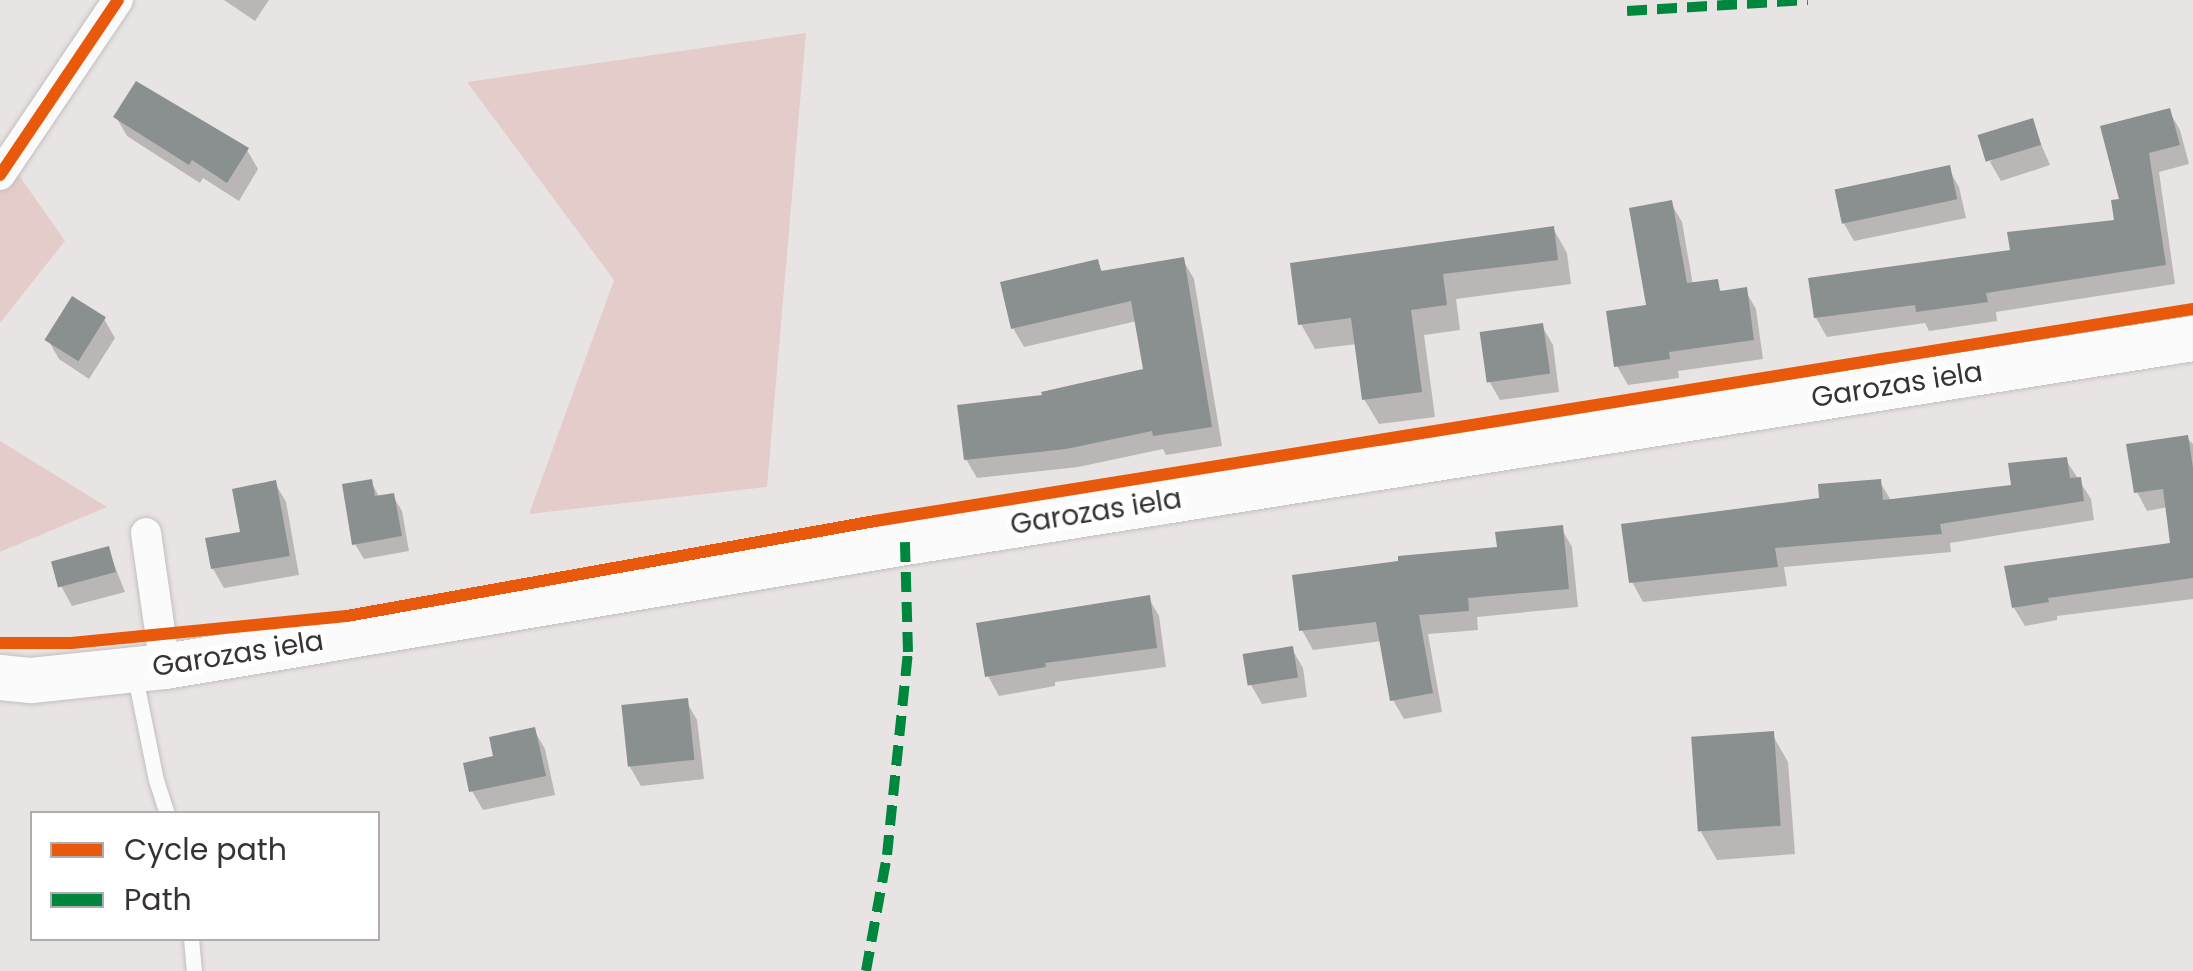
<!DOCTYPE html>
<style>
body{margin:0}
#map{position:relative;width:2193px;height:971px;overflow:hidden;background:#e9e4e4;font-family:Poppins,sans-serif}
div>[style]{position:absolute}
.green>*{inset:0;background:#e4ccca}
.shadow>*{inset:0;background:#0003}
.building>*{inset:0;background:#8a9090;transform-origin:0 0}
.roads{filter:drop-shadow(0 0 2px #c3bfbf) drop-shadow(0 0 2px #c3bfbf)}
.lane>*{height:15px;margin:-7.5px;padding:0 7.5px;transform-origin:7.5px;border-radius:7.5px;background:#fcfbfb}
.street>*{height:30px;margin:-15px;padding:0 15px;transform-origin:15px;border-radius:15px;background:#fcfbfb}
.secondary>*{height:45px;margin:-22.5px;padding:0 22.5px;transform-origin:22.5px;border-radius:22.5px;background:#fcfbfb}
.quiet>*{height:10px;margin-top:-5px;transform-origin:0;background:repeating-linear-gradient(90deg,#00873e 0 20px,transparent 0 30px)}
.cycleway>*{height:12px;margin:-6px;padding:0 6px;transform-origin:6px;border-radius:6px;background:#e8590c}
span{translate:-50% -50%;white-space:nowrap;text-align:center;line-height:1.15;-webkit-text-stroke:10px #fff;paint-order:stroke}
.street-label{font-size:28px;color:#373333}
.legend{position:absolute;left:30px;top:811px;width:350px;height:130px;box-sizing:border-box;background:#fff;border:2px solid #afadad;margin:0;padding:12px 18px;list-style:none;font-size:30px;color:#373333}
.legend li{display:flex;align-items:center;gap:20px;height:50px}
.legend b{width:50px;border:2px solid #afadad}
</style>
<div id="map">
<div class="green">
<div style="clip-path:polygon(806px 33px,767px 487px,529px 514px,614px 280px,467px 82px)"></div>
<div style="clip-path:polygon(0 148px,65px 241px,0 323px)"></div>
<div style="clip-path:polygon(0 441px,107px 507px,0 552px)"></div>
</div>
<div class="shadow">
<div style="clip-path:polygon(224px 0,269px 0,255px 21px)"></div>
<div style="clip-path:polygon(2169px 111px,2180px 130px,2189px 164px,2159px 172px,2175px 284px,1996px 312px,1997px 321px,1929px 331px,1925px 323px,1827px 337px,1816px 318px,2117px 222px,2122px 201px)"></div>
<div style="clip-path:polygon(116px 117px,247px 150px,258px 169px,239px 201px,203px 178px,200px 183px,127px 136px)"></div>
<div style="clip-path:polygon(2031px 121px,2050px 165px,2001px 181px,1990px 162px)"></div>
<div style="clip-path:polygon(1948px 168px,1959px 187px,1966px 218px,1854px 241px,1843px 222px)"></div>
<div style="clip-path:polygon(1671px 203px,1682px 222px,1693px 285px,1716px 282px,1722px 293px,1745px 290px,1756px 309px,1763px 359px,1678px 371px,1679px 378px,1628px 385px,1617px 366px,1649px 307px)"></div>
<div style="clip-path:polygon(1553px 228px,1567px 253px,1571px 284px,1456px 299px,1460px 330px,1424px 335px,1435px 417px,1379px 424px,1364px 399px,1357px 344px,1315px 349px,1301px 324px)"></div>
<div style="clip-path:polygon(1183px 260px,1194px 279px,1222px 446px,1166px 455px,1163px 449px,1078px 467px,977px 478px,966px 459px,1045px 397px,1146px 371px,1137px 321px,1024px 347px,1013px 328px,1097px 261px,1103px 273px)"></div>
<div style="clip-path:polygon(104px 319px,115px 338px,89px 379px,59px 359px,48px 340px)"></div>
<div style="clip-path:polygon(1542px 326px,1553px 345px,1559px 392px,1500px 400px,1489px 381px)"></div>
<div style="clip-path:polygon(2186px 437px,2193px 444px,2193px 599px,2057px 616px,2057px 620px,2025px 626px,2014px 608px,2173px 545px,2168px 507px,2147px 511px,2137px 492px)"></div>
<div style="clip-path:polygon(2066px 460px,2091px 499px,2094px 520px,1950px 543px,1951px 552px,1784px 567px,1787px 586px,1643px 602px,1632px 582px,1822px 500px,1880px 482px,1892px 502px,2014px 487px)"></div>
<div style="clip-path:polygon(371px 482px,380px 498px,393px 496px,402px 511px,409px 551px,364px 559px,355px 544px)"></div>
<div style="clip-path:polygon(275px 483px,286px 502px,299px 575px,224px 588px,213px 569px)"></div>
<div style="clip-path:polygon(1561px 528px,1572px 547px,1578px 607px,1477px 617px,1478px 630px,1428px 634px,1442px 712px,1404px 719px,1393px 700px,1382px 641px,1313px 650px,1302px 630px)"></div>
<div style="clip-path:polygon(108px 549px,125px 592px,72px 606px,61px 586px)"></div>
<div style="clip-path:polygon(1148px 597px,1159px 616px,1166px 667px,1055px 682px,1055px 686px,999px 696px,988px 676px)"></div>
<div style="clip-path:polygon(1292px 649px,1303px 668px,1307px 697px,1262px 704px,1251px 685px)"></div>
<div style="clip-path:polygon(686px 701px,697px 720px,704px 779px,641px 786px,630px 767px)"></div>
<div style="clip-path:polygon(534px 730px,545px 749px,555px 795px,483px 810px,472px 791px,496px 758px)"></div>
<div style="clip-path:polygon(1772px 734px,1788px 762px,1795px 854px,1717px 860px,1701px 832px)"></div>
</div>
<div class="building">
<div style="clip-path:polygon(136px 81px,249px 148px,227px 183px,192px 160px,189px 165px,113px 117px)"></div>
<div style="clip-path:polygon(2170px 108px,2180px 145px,2149px 153px,2166px 265px,1986px 293px,1988px 302px,1916px 312px,1915px 305px,1814px 318px,1808px 278px,2010px 250px,2007px 232px,2114px 220px,2111px 200px,2119px 199px,2100px 126px)"></div>
<div style="left:2033px;top:118px;width:28px;height:58px;rotate:73deg"></div>
<div style="left:1950px;top:165px;width:35px;height:118px;rotate:78deg"></div>
<div style="clip-path:polygon(1672px 200px,1687px 283px,1718px 279px,1720px 291px,1747px 287px,1754px 340px,1669px 352px,1670px 359px,1614px 367px,1606px 311px,1646px 305px,1629px 208px)"></div>
<div style="clip-path:polygon(1554px 226px,1558px 260px,1443px 274px,1447px 305px,1411px 310px,1422px 392px,1362px 400px,1351px 318px,1298px 325px,1290px 263px)"></div>
<div style="clip-path:polygon(1184px 257px,1212px 427px,1153px 436px,1152px 431px,1066px 449px,964px 460px,957px 405px,1042px 395px,1041px 392px,1143px 369px,1131px 301px,1011px 329px,1000px 282px,1098px 259px,1101px 271px)"></div>
<div style="left:72px;top:296px;width:40px;height:52px;rotate:32deg"></div>
<div style="left:1543px;top:323px;width:51px;height:64px;rotate:82deg"></div>
<div style="clip-path:polygon(2188px 435px,2193px 468px,2193px 578px,2048px 598px,2049px 602px,2012px 608px,2004px 566px,2170px 543px,2163px 489px,2134px 493px,2126px 444px)"></div>
<div style="clip-path:polygon(2067px 457px,2070px 478px,2081px 477px,2084px 501px,1940px 524px,1942px 534px,1775px 548px,1778px 567px,1629px 583px,1621px 524px,1819px 498px,1818px 484px,1881px 479px,1883px 500px,2011px 485px,2008px 463px)"></div>
<div style="clip-path:polygon(372px 479px,375px 496px,394px 493px,402px 536px,352px 545px,342px 484px)"></div>
<div style="clip-path:polygon(276px 480px,290px 556px,211px 569px,205px 538px,240px 532px,232px 489px)"></div>
<div style="clip-path:polygon(1563px 525px,1569px 589px,1468px 598px,1469px 611px,1419px 615px,1433px 693px,1390px 701px,1376px 622px,1299px 631px,1292px 575px,1398px 561px,1398px 556px,1497px 547px,1495px 532px)"></div>
<div style="left:109px;top:546px;width:27px;height:60px;rotate:75deg"></div>
<div style="clip-path:polygon(1150px 595px,1157px 648px,1045px 663px,1046px 667px,985px 677px,976px 623px)"></div>
<div style="left:1293px;top:646px;width:32px;height:51px;rotate:81deg"></div>
<div style="left:688px;top:698px;width:62px;height:67px;rotate:84deg"></div>
<div style="clip-path:polygon(535px 727px,546px 776px,469px 792px,463px 763px,493px 756px,489px 737px)"></div>
<div style="left:1774px;top:731px;width:95px;height:83px;rotate:86deg"></div>
</div>
<div class="roads">
<div class="lane">
<div style="left:134px;top:672px;width:110px;rotate:78.5deg"></div>
<div style="left:156px;top:780px;width:36px;rotate:72deg"></div>
<div style="left:191px;top:938px;width:33px;rotate:85deg"></div>
</div>
<div class="street">
<div style="left:0;top:175px;width:211px;rotate:-56deg"></div>
<div style="left:146px;top:533px;width:134px;rotate:81.9deg"></div>
</div>
<div class="secondary">
<div style="left:0;top:677px;width:31px;rotate:6deg"></div>
<div style="left:31px;top:680px;width:135px;rotate:-6deg"></div>
<div style="left:165px;top:666px;width:750px;rotate:-9.51deg"></div>
<div style="left:905px;top:542px;width:1304px;rotate:-9deg"></div>
</div>
</div>
<div class="quiet">
<div style="left:1627px;top:11px;width:181px;rotate:-3.5deg"></div>
<div style="left:866px;top:971px;width:118px;rotate:-79.7deg"></div>
<div style="left:887px;top:855px;width:204px;rotate:-84.1deg"></div>
<div style="left:908px;top:652px;width:110px;rotate:-91.6deg"></div>
</div>
<div class="cycleway">
<div style="left:0;top:175px;width:211px;rotate:-56deg"></div>
<div style="left:0;top:643px;width:71px"></div>
<div style="left:71px;top:643px;width:277px;rotate:-5.6deg"></div>
<div style="left:347px;top:616px;width:536px;rotate:-10.2deg"></div>
<div style="left:875px;top:521px;width:1335px;rotate:-9.14deg"></div>
</div>
<div class="street-label">
<span style="left:1897px;top:385px;rotate:-9deg">Garozas iela</span>
<span style="left:1096px;top:512px;rotate:-9deg">Garozas iela</span>
<span style="left:238px;top:654px;rotate:-9deg">Garozas iela</span>
</div>
<ul class="legend">
<li><b style="height:12px;background:#e8590c"></b>Cycle path</li>
<li><b style="height:12px;background:#00873e"></b>Path</li>
</ul>
</div>
